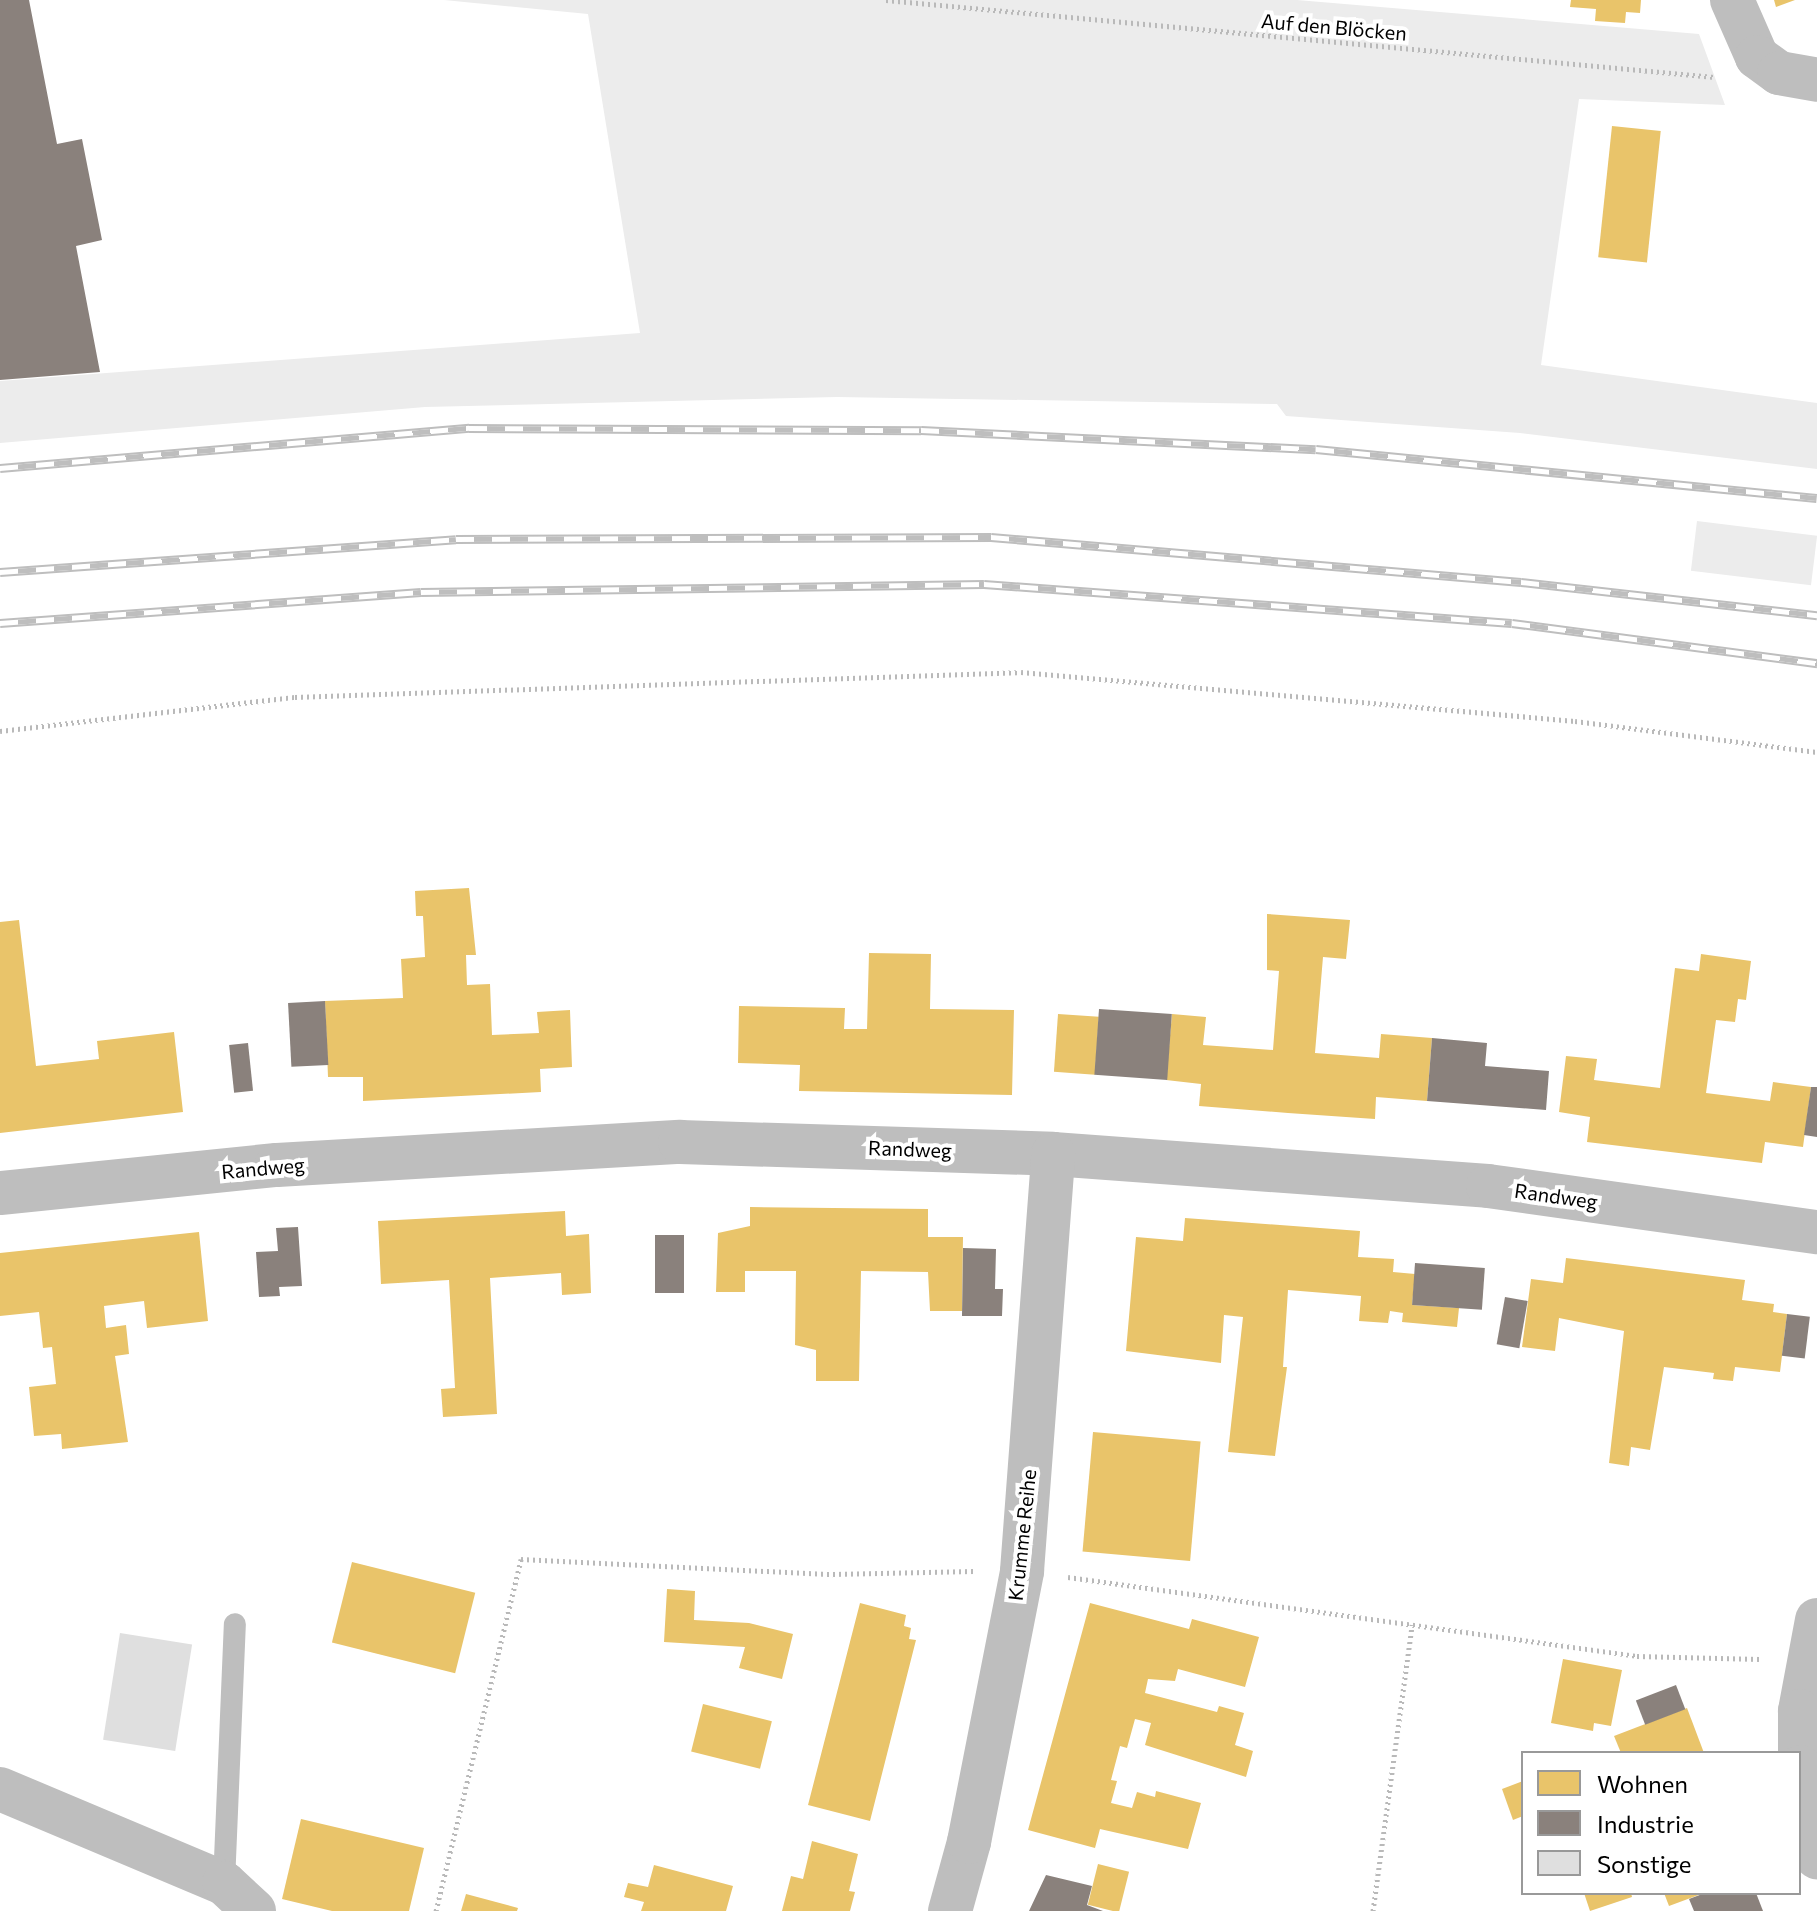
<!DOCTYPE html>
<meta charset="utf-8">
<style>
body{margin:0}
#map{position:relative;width:1817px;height:1911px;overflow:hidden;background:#fff;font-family:Commissioner,sans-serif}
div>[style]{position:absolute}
.green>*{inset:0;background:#ececec;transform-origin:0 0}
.homes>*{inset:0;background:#e9c46a;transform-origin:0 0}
.industry>*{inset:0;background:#8a817c;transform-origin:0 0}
.building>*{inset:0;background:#dfdfdf;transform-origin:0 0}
.path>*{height:5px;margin-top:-2.5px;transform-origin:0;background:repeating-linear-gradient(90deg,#b9b9b9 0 2px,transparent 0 6px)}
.lane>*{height:22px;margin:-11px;padding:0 11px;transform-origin:11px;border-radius:11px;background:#bebebe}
.street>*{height:44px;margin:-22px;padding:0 22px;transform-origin:22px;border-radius:22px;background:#bebebe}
.rail>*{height:9px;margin-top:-4.5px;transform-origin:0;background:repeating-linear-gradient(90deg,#fff 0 18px,#bebebe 0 36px);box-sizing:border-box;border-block:2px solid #bebebe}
span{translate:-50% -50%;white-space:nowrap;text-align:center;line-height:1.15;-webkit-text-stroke:8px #fff;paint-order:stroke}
.street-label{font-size:20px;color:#000}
.legend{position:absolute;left:1521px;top:1751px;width:280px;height:144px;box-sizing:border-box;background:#fff;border:2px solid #999;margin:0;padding:10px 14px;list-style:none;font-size:24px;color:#000}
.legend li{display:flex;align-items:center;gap:16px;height:40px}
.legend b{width:40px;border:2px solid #999}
</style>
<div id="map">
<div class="green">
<div style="clip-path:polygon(444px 0,1297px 0,1699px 34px,1725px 105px,1579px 99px,1541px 365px,1817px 403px,1817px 469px,1520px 433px,1286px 416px,1277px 404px,837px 397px,425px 407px,0 443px,0 381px,640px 333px,588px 14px)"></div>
<div style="left:1697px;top:521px;width:121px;height:50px;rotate:7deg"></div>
</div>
<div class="homes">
<div style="clip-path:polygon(1571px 0,1641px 0,1640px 13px,1626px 12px,1625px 23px,1595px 21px,1596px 9px,1570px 7px)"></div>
<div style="clip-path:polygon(1774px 0,1795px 0,1776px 7px)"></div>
<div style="left:1612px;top:126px;width:49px;height:132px;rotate:6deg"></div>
<div style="clip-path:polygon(469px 888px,476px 955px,466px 955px,467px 985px,490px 984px,492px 1035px,539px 1033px,537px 1012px,570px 1010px,572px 1067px,540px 1069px,541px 1092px,363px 1101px,363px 1077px,328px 1077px,325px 1001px,403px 998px,401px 959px,425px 957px,423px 916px,416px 916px,415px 891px)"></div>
<div style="clip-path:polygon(1267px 914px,1350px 920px,1346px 959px,1323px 957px,1315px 1053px,1379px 1058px,1381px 1034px,1432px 1038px,1427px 1101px,1376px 1097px,1375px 1119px,1288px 1113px,1199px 1106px,1201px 1084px,1166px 1080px,1172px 1014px,1206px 1017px,1203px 1045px,1273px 1050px,1279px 971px,1267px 970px)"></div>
<div style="clip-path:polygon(19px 920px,36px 1066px,99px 1059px,97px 1041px,174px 1032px,183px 1112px,0 1133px,0 922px)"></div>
<div style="clip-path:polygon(869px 953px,931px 954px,930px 1009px,1014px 1010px,1012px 1095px,799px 1091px,800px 1065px,738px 1063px,739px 1006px,845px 1008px,844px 1029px,867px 1029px)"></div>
<div style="clip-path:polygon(1701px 954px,1751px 961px,1746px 1000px,1738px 999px,1735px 1022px,1716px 1020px,1706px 1093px,1770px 1101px,1773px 1082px,1811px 1087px,1803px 1147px,1765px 1142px,1762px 1163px,1587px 1142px,1590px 1117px,1559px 1112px,1566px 1056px,1597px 1059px,1594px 1080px,1660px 1088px,1675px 968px,1699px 971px)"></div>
<div style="left:1058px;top:1014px;width:41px;height:58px;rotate:4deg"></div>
<div style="clip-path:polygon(750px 1207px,928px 1209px,928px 1237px,963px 1237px,962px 1311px,930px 1311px,928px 1272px,861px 1271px,859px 1381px,816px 1381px,816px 1350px,795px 1345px,796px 1271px,745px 1271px,745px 1292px,716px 1292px,718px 1233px,750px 1226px)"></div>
<div style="clip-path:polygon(565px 1211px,566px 1236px,589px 1234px,591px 1293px,562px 1295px,561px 1273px,490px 1278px,497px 1414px,443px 1417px,441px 1389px,455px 1388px,449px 1280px,381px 1284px,378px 1221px)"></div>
<div style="clip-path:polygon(1185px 1218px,1360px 1231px,1358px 1257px,1394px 1259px,1393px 1272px,1415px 1274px,1412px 1305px,1459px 1308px,1457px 1327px,1402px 1322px,1403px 1313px,1390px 1311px,1388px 1323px,1359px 1321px,1361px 1296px,1288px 1290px,1283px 1367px,1287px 1367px,1275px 1456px,1228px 1452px,1243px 1317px,1224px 1315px,1221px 1363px,1126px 1351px,1136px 1237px,1183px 1241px)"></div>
<div style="clip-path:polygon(199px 1232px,208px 1321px,147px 1328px,144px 1301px,104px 1306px,106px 1328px,126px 1325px,129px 1354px,115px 1356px,128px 1442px,62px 1449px,61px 1434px,34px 1436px,29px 1387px,56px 1384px,52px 1347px,43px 1348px,39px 1312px,0 1316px,0 1253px)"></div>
<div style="clip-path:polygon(1566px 1258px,1745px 1280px,1742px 1300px,1774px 1304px,1773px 1312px,1787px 1314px,1780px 1372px,1735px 1367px,1733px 1381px,1713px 1379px,1714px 1373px,1664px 1367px,1650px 1450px,1631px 1447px,1629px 1466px,1609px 1463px,1624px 1331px,1559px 1318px,1555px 1351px,1522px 1347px,1531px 1279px,1563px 1283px)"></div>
<div style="left:1093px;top:1432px;width:108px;height:120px;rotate:5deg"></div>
<div style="left:352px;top:1562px;width:127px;height:83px;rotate:14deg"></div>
<div style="clip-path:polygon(667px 1589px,695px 1591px,694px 1620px,749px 1623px,793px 1634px,782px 1679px,739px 1668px,745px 1647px,664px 1642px)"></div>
<div style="clip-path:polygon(860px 1603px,906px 1615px,904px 1626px,911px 1628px,909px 1639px,916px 1640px,870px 1821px,808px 1805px)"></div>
<div style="clip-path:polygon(1090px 1603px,1189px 1629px,1192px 1619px,1259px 1637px,1245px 1687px,1178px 1669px,1175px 1681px,1148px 1679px,1145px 1693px,1217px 1712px,1219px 1706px,1244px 1713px,1235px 1745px,1253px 1751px,1246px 1777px,1145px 1745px,1151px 1723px,1135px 1719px,1127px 1748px,1120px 1746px,1111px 1780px,1117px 1781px,1111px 1803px,1132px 1808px,1137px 1792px,1155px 1797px,1156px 1791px,1201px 1803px,1188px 1849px,1100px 1829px,1095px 1848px,1028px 1830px)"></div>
<div style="clip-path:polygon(1563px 1659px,1622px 1670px,1611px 1726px,1594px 1723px,1593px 1731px,1551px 1723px)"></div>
<div style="left:703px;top:1704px;width:71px;height:49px;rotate:14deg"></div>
<div style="clip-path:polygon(1687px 1708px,1704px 1753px,1621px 1753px,1614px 1736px)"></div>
<div style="clip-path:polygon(1523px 1781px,1523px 1816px,1513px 1820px,1502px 1789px)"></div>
<div style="clip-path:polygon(301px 1819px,424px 1848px,409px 1911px,332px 1911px,282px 1899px)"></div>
<div style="clip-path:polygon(812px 1841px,858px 1854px,849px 1891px,855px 1892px,850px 1911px,782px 1911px,791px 1876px,803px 1879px)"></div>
<div style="left:1098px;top:1864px;width:32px;height:42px;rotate:14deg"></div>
<div style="clip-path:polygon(654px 1865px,733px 1886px,726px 1911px,641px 1911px,644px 1902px,624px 1897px,628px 1883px,648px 1887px)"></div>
<div style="clip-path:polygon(1584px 1893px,1631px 1893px,1632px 1897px,1590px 1911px)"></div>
<div style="clip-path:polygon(1664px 1893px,1704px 1893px,1669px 1906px)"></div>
<div style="clip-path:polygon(466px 1894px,518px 1908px,517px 1911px,461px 1911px)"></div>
</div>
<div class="industry">
<div style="clip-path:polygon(0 0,29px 0,57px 144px,82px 139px,102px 240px,76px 246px,100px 372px,0 380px)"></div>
<div style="left:325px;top:1001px;width:64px;height:37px;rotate:87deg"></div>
<div style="left:1099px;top:1009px;width:73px;height:66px;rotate:4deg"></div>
<div style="clip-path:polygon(1432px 1038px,1487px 1043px,1485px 1066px,1549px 1071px,1546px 1110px,1427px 1101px)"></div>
<div style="left:248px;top:1043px;width:48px;height:19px;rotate:84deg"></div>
<div style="clip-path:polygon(1811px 1087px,1817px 1087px,1817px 1137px,1804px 1135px)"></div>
<div style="clip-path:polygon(298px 1227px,302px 1286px,279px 1287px,280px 1296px,259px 1297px,256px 1252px,278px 1251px,276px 1228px)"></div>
<div style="left:655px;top:1235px;width:29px;height:58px"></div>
<div style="clip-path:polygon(963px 1248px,996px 1249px,995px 1289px,1003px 1289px,1002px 1316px,962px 1316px)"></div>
<div style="left:1415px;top:1263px;width:70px;height:42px;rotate:4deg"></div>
<div style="left:1505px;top:1297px;width:23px;height:48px;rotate:10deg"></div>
<div style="left:1787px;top:1314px;width:23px;height:42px;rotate:7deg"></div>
<div style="left:1676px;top:1685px;width:26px;height:43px;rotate:69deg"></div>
<div style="clip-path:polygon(1046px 1875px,1092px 1886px,1087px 1905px,1103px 1911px,1029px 1911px)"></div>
<div style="clip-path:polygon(1705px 1893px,1756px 1893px,1763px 1911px,1694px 1911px,1689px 1899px)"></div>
</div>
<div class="building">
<div style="left:120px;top:1633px;width:73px;height:108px;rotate:9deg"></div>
</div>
<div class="path">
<div style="left:886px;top:0;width:832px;rotate:5.31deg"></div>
<div style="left:0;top:731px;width:297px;rotate:-6.6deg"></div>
<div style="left:295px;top:697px;width:726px;rotate:-1.97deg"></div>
<div style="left:1021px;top:672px;width:556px;rotate:5.05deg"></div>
<div style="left:1575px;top:721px;width:244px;rotate:7.3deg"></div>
<div style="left:1068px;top:1577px;width:574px;rotate:7.9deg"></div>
<div style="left:1637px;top:1656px;width:123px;rotate:1.4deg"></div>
<div style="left:436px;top:1911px;width:362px;rotate:-76.4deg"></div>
<div style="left:521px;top:1559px;width:312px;rotate:2.8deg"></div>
<div style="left:833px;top:1574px;width:141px;rotate:-1.2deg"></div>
<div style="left:1373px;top:1911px;width:289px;rotate:-82.2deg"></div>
</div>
<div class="lane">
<div style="left:224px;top:1883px;width:259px;rotate:-87.6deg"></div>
</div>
<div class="street">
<div style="left:1732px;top:0;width:62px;rotate:66.3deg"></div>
<div style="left:1757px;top:57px;width:27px;rotate:36deg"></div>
<div style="left:1779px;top:73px;width:39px;rotate:10deg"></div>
<div style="left:0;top:1193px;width:278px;rotate:-5.8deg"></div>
<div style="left:277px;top:1165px;width:404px;rotate:-3.3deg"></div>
<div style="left:680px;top:1142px;width:373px;rotate:1.8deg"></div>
<div style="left:1053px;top:1154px;width:436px;rotate:4.2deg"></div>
<div style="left:1488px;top:1186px;width:332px;rotate:8deg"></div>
<div style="left:1817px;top:1620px;width:93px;rotate:100.6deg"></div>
<div style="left:1800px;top:1711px;width:56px;rotate:90deg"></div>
<div style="left:1800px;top:1767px;width:92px;rotate:79.3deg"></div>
<div style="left:0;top:1789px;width:243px;rotate:22.8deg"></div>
<div style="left:224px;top:1883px;width:41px;rotate:43deg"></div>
<div style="left:950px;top:1911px;width:72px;rotate:-74.6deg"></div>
<div style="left:969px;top:1842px;width:276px;rotate:-78.9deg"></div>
<div style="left:1022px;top:1571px;width:418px;rotate:-85.7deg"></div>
</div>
<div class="rail">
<div style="left:0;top:468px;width:471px;rotate:-4.9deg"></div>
<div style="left:469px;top:428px;width:452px;rotate:0.3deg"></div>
<div style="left:921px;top:430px;width:395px;rotate:2.8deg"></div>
<div style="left:1316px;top:449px;width:503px;rotate:5.59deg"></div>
<div style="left:0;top:572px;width:457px;rotate:-4.1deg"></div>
<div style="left:456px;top:539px;width:535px;rotate:-0.21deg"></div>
<div style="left:991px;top:537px;width:532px;rotate:4.85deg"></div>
<div style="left:1521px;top:582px;width:298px;rotate:6.4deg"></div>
<div style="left:0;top:623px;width:422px;rotate:-4.2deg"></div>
<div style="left:421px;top:592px;width:563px;rotate:-0.81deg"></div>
<div style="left:984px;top:584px;width:529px;rotate:4.22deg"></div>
<div style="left:1512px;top:623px;width:308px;rotate:7.5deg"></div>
</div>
<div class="street-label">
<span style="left:1334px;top:27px;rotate:5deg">Auf den Blöcken</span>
<span style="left:910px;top:1149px;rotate:2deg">Randweg</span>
<span style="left:263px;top:1168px;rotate:-5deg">Randweg</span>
<span style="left:1556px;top:1196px;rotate:8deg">Randweg</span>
<span style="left:1022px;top:1535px;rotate:-84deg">Krumme Reihe</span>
</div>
<ul class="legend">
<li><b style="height:22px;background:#e9c46a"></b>Wohnen</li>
<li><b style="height:22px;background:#8a817c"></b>Industrie</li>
<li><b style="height:22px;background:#dfdfdf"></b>Sonstige</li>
</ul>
</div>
